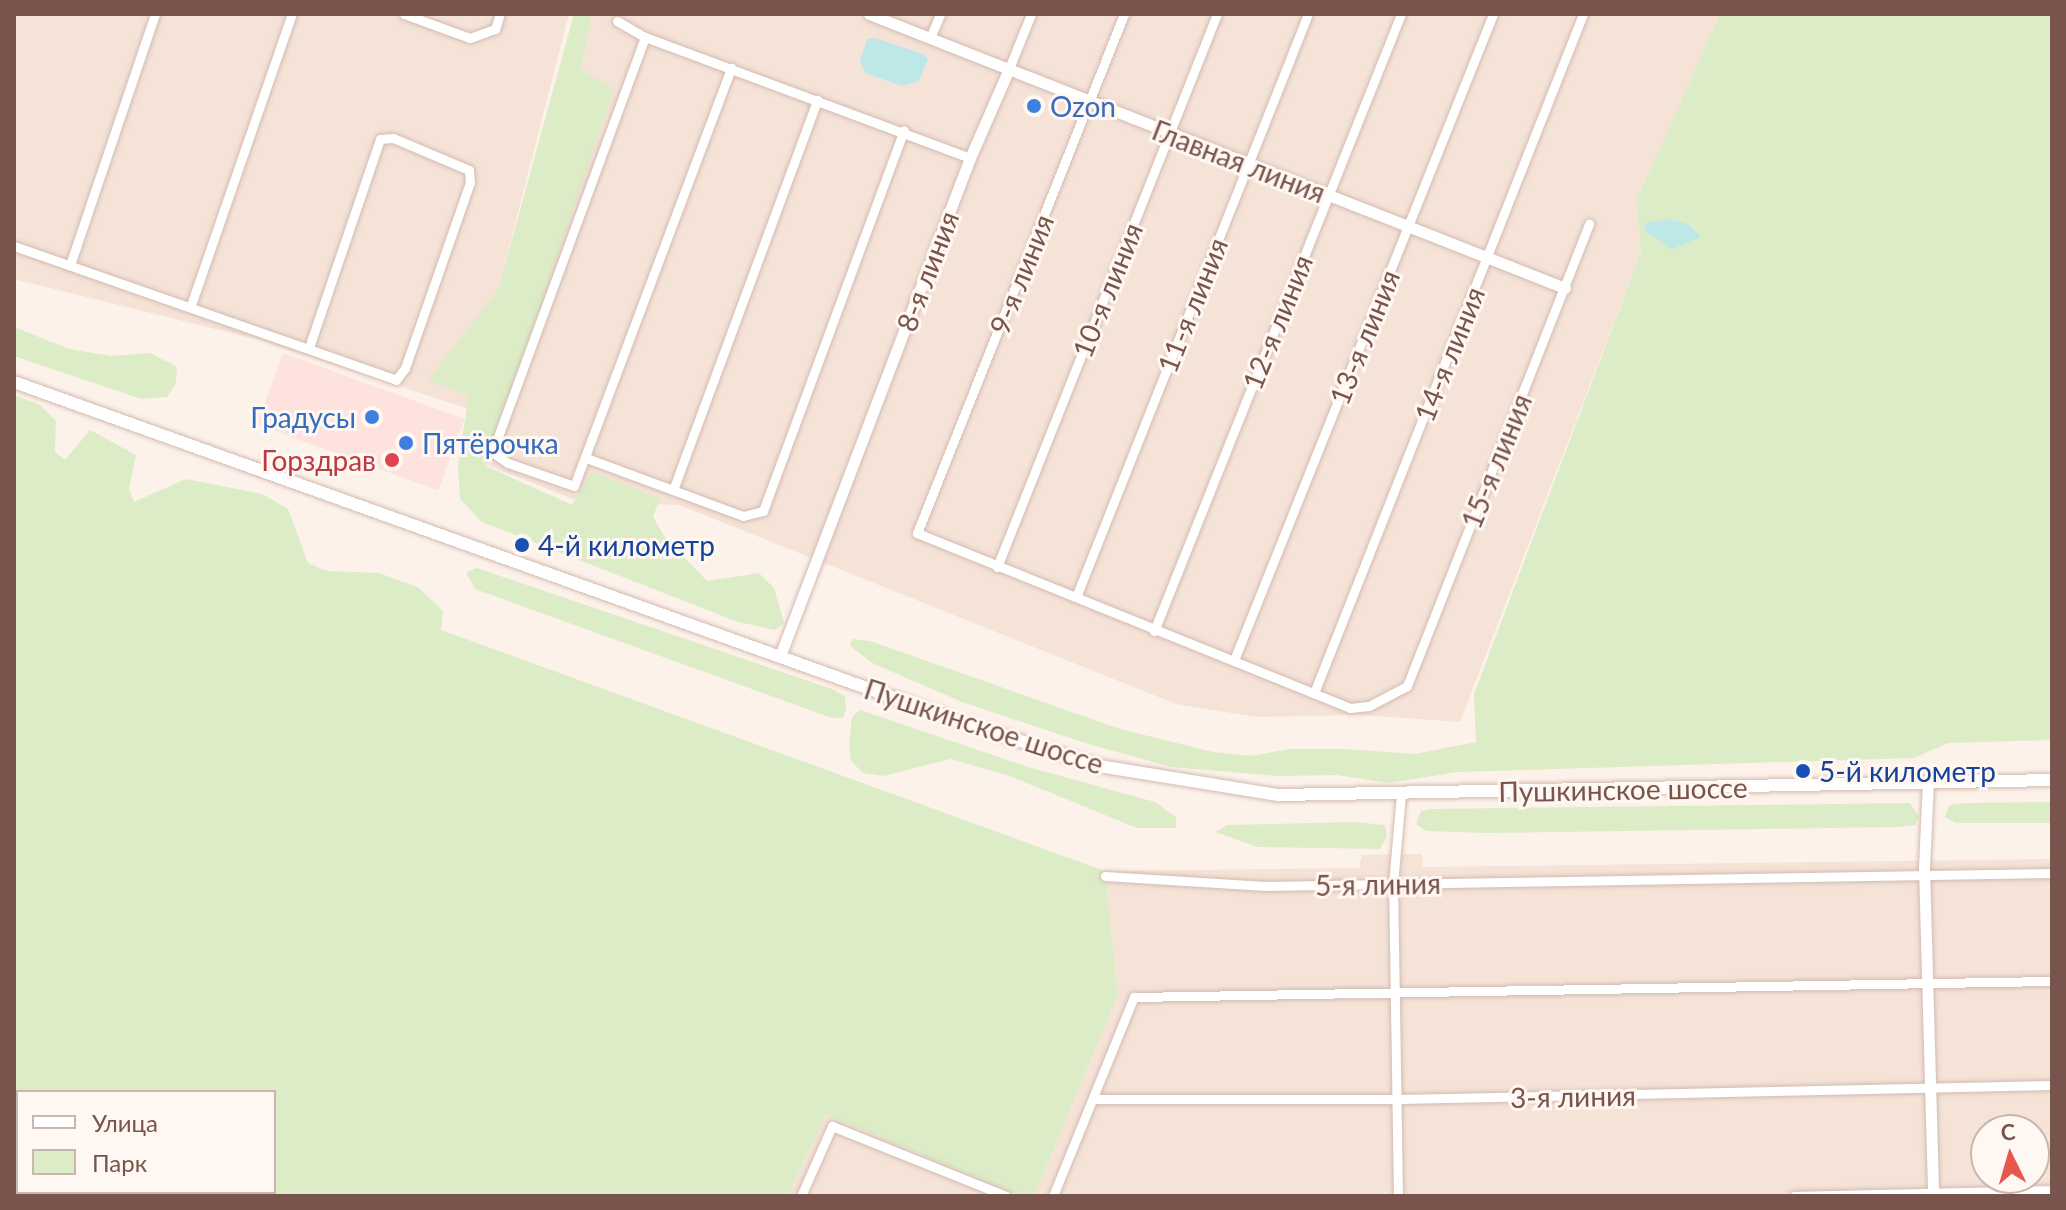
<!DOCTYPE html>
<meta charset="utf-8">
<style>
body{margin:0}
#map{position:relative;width:2066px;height:1210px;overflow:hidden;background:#fdf2ea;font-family:Lato,sans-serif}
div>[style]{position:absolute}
.residential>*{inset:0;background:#f5e3d8}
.commercial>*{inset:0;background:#fde2dd;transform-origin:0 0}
.green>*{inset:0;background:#dcecc7}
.water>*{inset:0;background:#bde8e7}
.roads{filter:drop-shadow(0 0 2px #d3bbb1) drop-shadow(0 0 2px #d3bbb1)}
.minor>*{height:9px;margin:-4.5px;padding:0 4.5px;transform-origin:4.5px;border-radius:4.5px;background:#fff}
.tertiary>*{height:11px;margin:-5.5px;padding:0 5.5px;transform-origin:5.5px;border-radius:5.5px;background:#fff}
.secondary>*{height:12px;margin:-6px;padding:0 6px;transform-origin:6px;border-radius:6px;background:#fff}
.dots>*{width:22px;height:22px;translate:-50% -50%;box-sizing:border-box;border:4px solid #fff7f1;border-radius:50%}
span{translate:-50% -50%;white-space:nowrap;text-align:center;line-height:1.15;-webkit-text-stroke:6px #fff7f1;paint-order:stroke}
.shop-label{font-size:28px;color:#366cbe}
.left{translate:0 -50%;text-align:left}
.right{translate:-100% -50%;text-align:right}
.street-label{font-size:28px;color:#79544c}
.health-label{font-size:28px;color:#be3a42}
.transit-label{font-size:28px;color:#164399}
.frame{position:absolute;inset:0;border:16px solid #79544c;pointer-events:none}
.legend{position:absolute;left:16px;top:1090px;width:260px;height:104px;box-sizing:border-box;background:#fff7f1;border:2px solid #c9b6af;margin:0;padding:10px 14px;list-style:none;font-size:24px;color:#79544c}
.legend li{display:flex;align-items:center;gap:16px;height:40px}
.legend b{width:40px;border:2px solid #c9b6af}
.north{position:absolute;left:1970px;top:1114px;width:80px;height:80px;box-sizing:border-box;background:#fff7f1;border:2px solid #c9b6af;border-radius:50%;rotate:355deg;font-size:22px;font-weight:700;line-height:32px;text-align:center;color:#79544c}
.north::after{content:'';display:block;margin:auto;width:28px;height:36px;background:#e8574e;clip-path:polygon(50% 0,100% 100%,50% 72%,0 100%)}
</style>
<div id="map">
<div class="residential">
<div style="clip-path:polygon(14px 14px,569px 14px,498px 290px,475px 411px,259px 340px,14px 279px)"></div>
<div style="clip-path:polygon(575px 14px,1720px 14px,1636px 201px,1641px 252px,1460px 722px,1360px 715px,1256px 717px,1176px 704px,679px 505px,580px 502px,477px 461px)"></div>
<div style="clip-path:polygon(evenodd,1422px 854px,1423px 867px,2052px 859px,2052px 1196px,1034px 1196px,1118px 995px,1105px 871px,1359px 868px,1362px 855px,1422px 854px,1986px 1130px,2034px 1130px,2034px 1178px,1986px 1178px,1986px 1130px)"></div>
<div style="clip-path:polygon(826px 1115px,1020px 1196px,788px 1196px)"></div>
</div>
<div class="commercial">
<div style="left:283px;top:353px;width:193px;height:76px;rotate:20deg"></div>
</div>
<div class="green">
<div style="clip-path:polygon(574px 14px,592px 14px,580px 69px,614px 89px,486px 466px,572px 505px,592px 472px,660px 498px,653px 517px,666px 539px,707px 581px,759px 573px,774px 588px,784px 623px,775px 630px,738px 622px,482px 522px,460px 499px,458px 464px,469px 395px,428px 380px,498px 290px)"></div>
<div style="clip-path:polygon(1720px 14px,2052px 14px,2052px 740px,1948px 743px,1914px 758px,1458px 772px,1388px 783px,1337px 775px,1278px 776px,1171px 767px,1085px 743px,962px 702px,874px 664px,850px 646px,852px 639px,870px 641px,1120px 729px,1213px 752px,1251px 756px,1290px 749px,1345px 749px,1415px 754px,1476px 742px,1474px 694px,1641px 252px,1636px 201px)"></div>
<div style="clip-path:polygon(14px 327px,69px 349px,111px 356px,150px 353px,177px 367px,176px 383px,167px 397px,141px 399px,14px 356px)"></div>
<div style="clip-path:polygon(evenodd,14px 395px,40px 405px,56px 421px,55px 452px,65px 460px,90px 430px,136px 455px,129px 489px,134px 502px,186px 479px,262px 494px,288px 509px,308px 563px,327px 571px,379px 573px,419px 588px,443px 611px,441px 630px,1105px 871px,1118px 995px,1034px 1196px,1020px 1196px,826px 1115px,788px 1196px,14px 1196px,14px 395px,18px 1092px,274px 1092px,274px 1192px,18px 1192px,18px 1092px)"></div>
<div style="clip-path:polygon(477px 568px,832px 689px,845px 696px,846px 710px,843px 718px,832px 718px,475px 589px,466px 572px)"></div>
<div style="clip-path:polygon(860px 710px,1028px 767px,1155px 802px,1176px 817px,1176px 828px,1137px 828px,1007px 775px,950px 759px,884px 776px,863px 773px,851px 761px,849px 746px,852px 717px)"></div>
<div style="clip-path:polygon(2052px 802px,2052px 823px,1956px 823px,1945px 817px,1949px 805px,1966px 803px)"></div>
<div style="clip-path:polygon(1910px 803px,1919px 817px,1915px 825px,1899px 827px,1486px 833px,1426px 831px,1416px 824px,1421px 811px,1433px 809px)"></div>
<div style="clip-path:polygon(1354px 822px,1385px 825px,1387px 836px,1380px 849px,1257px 847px,1216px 832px,1227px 825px)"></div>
</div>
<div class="water">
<div style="clip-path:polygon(875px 38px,923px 54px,928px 59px,919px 81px,902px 86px,865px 73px,860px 61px,867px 39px)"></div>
<div style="clip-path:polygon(1669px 219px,1688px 224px,1701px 237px,1672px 249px,1645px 231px,1646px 223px)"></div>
</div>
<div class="roads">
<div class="minor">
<div style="left:404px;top:14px;width:70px;rotate:20deg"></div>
<div style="left:470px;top:38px;width:27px;rotate:-20deg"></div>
<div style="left:495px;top:29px;width:16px;rotate:-72deg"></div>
<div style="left:1124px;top:14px;width:559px;rotate:111.74deg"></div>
<div style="left:917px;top:533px;width:467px;rotate:22deg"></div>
<div style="left:1350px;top:708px;width:19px;rotate:-6deg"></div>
<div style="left:1369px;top:706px;width:43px;rotate:-27.8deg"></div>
<div style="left:1407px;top:686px;width:497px;rotate:-68.5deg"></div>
<div style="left:617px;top:21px;width:32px;rotate:30deg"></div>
<div style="left:645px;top:37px;width:347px;rotate:20.4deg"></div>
<div style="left:645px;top:37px;width:434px;rotate:110.2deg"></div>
<div style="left:495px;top:444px;width:9px;rotate:111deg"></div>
<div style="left:492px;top:452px;width:19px;rotate:35deg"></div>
<div style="left:508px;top:463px;width:70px;rotate:19.2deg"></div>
<div style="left:574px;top:486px;width:447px;rotate:-69.4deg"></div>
<div style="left:930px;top:38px;width:26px;rotate:-67deg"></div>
<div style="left:1008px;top:71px;width:61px;rotate:-68deg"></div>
<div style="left:14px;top:246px;width:405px;rotate:19.3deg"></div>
<div style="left:396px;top:380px;width:15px;rotate:-53deg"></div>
<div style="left:405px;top:368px;width:197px;rotate:-70.7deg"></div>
<div style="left:470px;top:182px;width:12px;rotate:-95deg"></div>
<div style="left:469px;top:170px;width:82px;rotate:-157.2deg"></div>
<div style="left:393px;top:138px;width:13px;rotate:176deg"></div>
<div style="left:380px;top:139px;width:220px;rotate:108.8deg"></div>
<div style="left:70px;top:265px;width:265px;rotate:-71.3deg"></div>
<div style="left:191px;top:305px;width:308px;rotate:-70.9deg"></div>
<div style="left:589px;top:459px;width:164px;rotate:20.3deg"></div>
<div style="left:743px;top:516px;width:21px;rotate:-14deg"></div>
<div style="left:763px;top:511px;width:406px;rotate:-69.7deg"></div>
<div style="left:673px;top:490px;width:416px;rotate:-69.7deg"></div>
<div style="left:997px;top:567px;width:595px;rotate:-68.31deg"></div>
<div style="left:1076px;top:597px;width:627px;rotate:-68.3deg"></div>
<div style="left:1154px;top:631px;width:665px;rotate:-68.18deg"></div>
<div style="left:1234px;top:660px;width:696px;rotate:-68.15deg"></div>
<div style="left:1314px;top:693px;width:730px;rotate:-68.39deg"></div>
<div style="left:1105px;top:876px;width:161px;rotate:3.6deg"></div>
<div style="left:1266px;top:886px;width:786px;rotate:-0.95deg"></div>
<div style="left:1094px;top:1099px;width:306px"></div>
<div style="left:1400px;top:1099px;width:652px;rotate:-1.23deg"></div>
<div style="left:801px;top:1196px;width:77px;rotate:-66.1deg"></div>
<div style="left:832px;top:1126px;width:188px;rotate:21.9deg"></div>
<div style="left:1053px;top:1196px;width:215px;rotate:-67.9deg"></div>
<div style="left:1134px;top:997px;width:918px;rotate:-1deg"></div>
<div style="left:1398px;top:1196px;width:312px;rotate:-90.9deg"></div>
<div style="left:1393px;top:884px;width:90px;rotate:-84.9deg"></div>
<div style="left:1794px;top:1196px;width:258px;rotate:-1.3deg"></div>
</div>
<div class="tertiary">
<div style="left:869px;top:14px;width:748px;rotate:21.49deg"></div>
<div style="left:780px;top:656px;width:533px;rotate:-69.12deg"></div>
<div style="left:970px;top:158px;width:95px;rotate:-66.4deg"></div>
<div style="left:1928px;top:782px;width:85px;rotate:92.7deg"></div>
<div style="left:1924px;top:867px;width:329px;rotate:88.4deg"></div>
</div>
<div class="secondary">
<div style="left:14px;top:382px;width:1016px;rotate:19.74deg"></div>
<div style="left:970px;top:725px;width:135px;rotate:17.6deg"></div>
<div style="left:1099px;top:766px;width:182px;rotate:9.2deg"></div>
<div style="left:1279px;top:795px;width:773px;rotate:-1.11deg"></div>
</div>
</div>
<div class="dots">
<div style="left:1034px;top:106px;background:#3f7fe0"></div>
<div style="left:372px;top:417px;background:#3f7fe0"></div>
<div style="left:406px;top:443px;background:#3f7fe0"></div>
<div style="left:392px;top:460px;background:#e0444e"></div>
<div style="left:522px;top:545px;background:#1a4fb4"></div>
<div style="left:1803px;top:771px;background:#1a4fb4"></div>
</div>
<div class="shop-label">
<span class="left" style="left:1050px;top:106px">Ozon</span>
<span class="right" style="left:356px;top:417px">Градусы</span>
<span class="left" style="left:422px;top:443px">Пятёрочка</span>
</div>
<div class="street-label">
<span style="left:1239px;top:161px;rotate:21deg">Главная линия</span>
<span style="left:927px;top:271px;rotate:-69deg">8-я линия</span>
<span style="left:1021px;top:274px;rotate:-68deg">9-я линия</span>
<span style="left:1107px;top:290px;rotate:-68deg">10-я линия</span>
<span style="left:1192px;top:305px;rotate:-68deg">11-я линия</span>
<span style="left:1277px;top:322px;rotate:-68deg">12-я линия</span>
<span style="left:1364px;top:337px;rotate:-68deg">13-я линия</span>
<span style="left:1449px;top:354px;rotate:-68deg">14-я линия</span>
<span style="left:1496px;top:461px;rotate:-68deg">15-я линия</span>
<span style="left:984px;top:726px;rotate:18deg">Пушкинское шоссе</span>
<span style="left:1623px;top:789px;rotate:-1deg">Пушкинское шоссе</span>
<span style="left:1378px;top:884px;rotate:-1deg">5-я линия</span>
<span style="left:1573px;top:1096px;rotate:-1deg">3-я линия</span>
</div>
<div class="health-label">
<span class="right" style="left:376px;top:460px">Горздрав</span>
</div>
<div class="transit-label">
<span class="left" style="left:538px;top:545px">4-й километр</span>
<span class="left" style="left:1819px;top:771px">5-й километр</span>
</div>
<div class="frame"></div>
<ul class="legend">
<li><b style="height:10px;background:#fff"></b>Улица</li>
<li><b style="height:22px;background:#dcecc7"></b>Парк</li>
</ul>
<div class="north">С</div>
</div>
